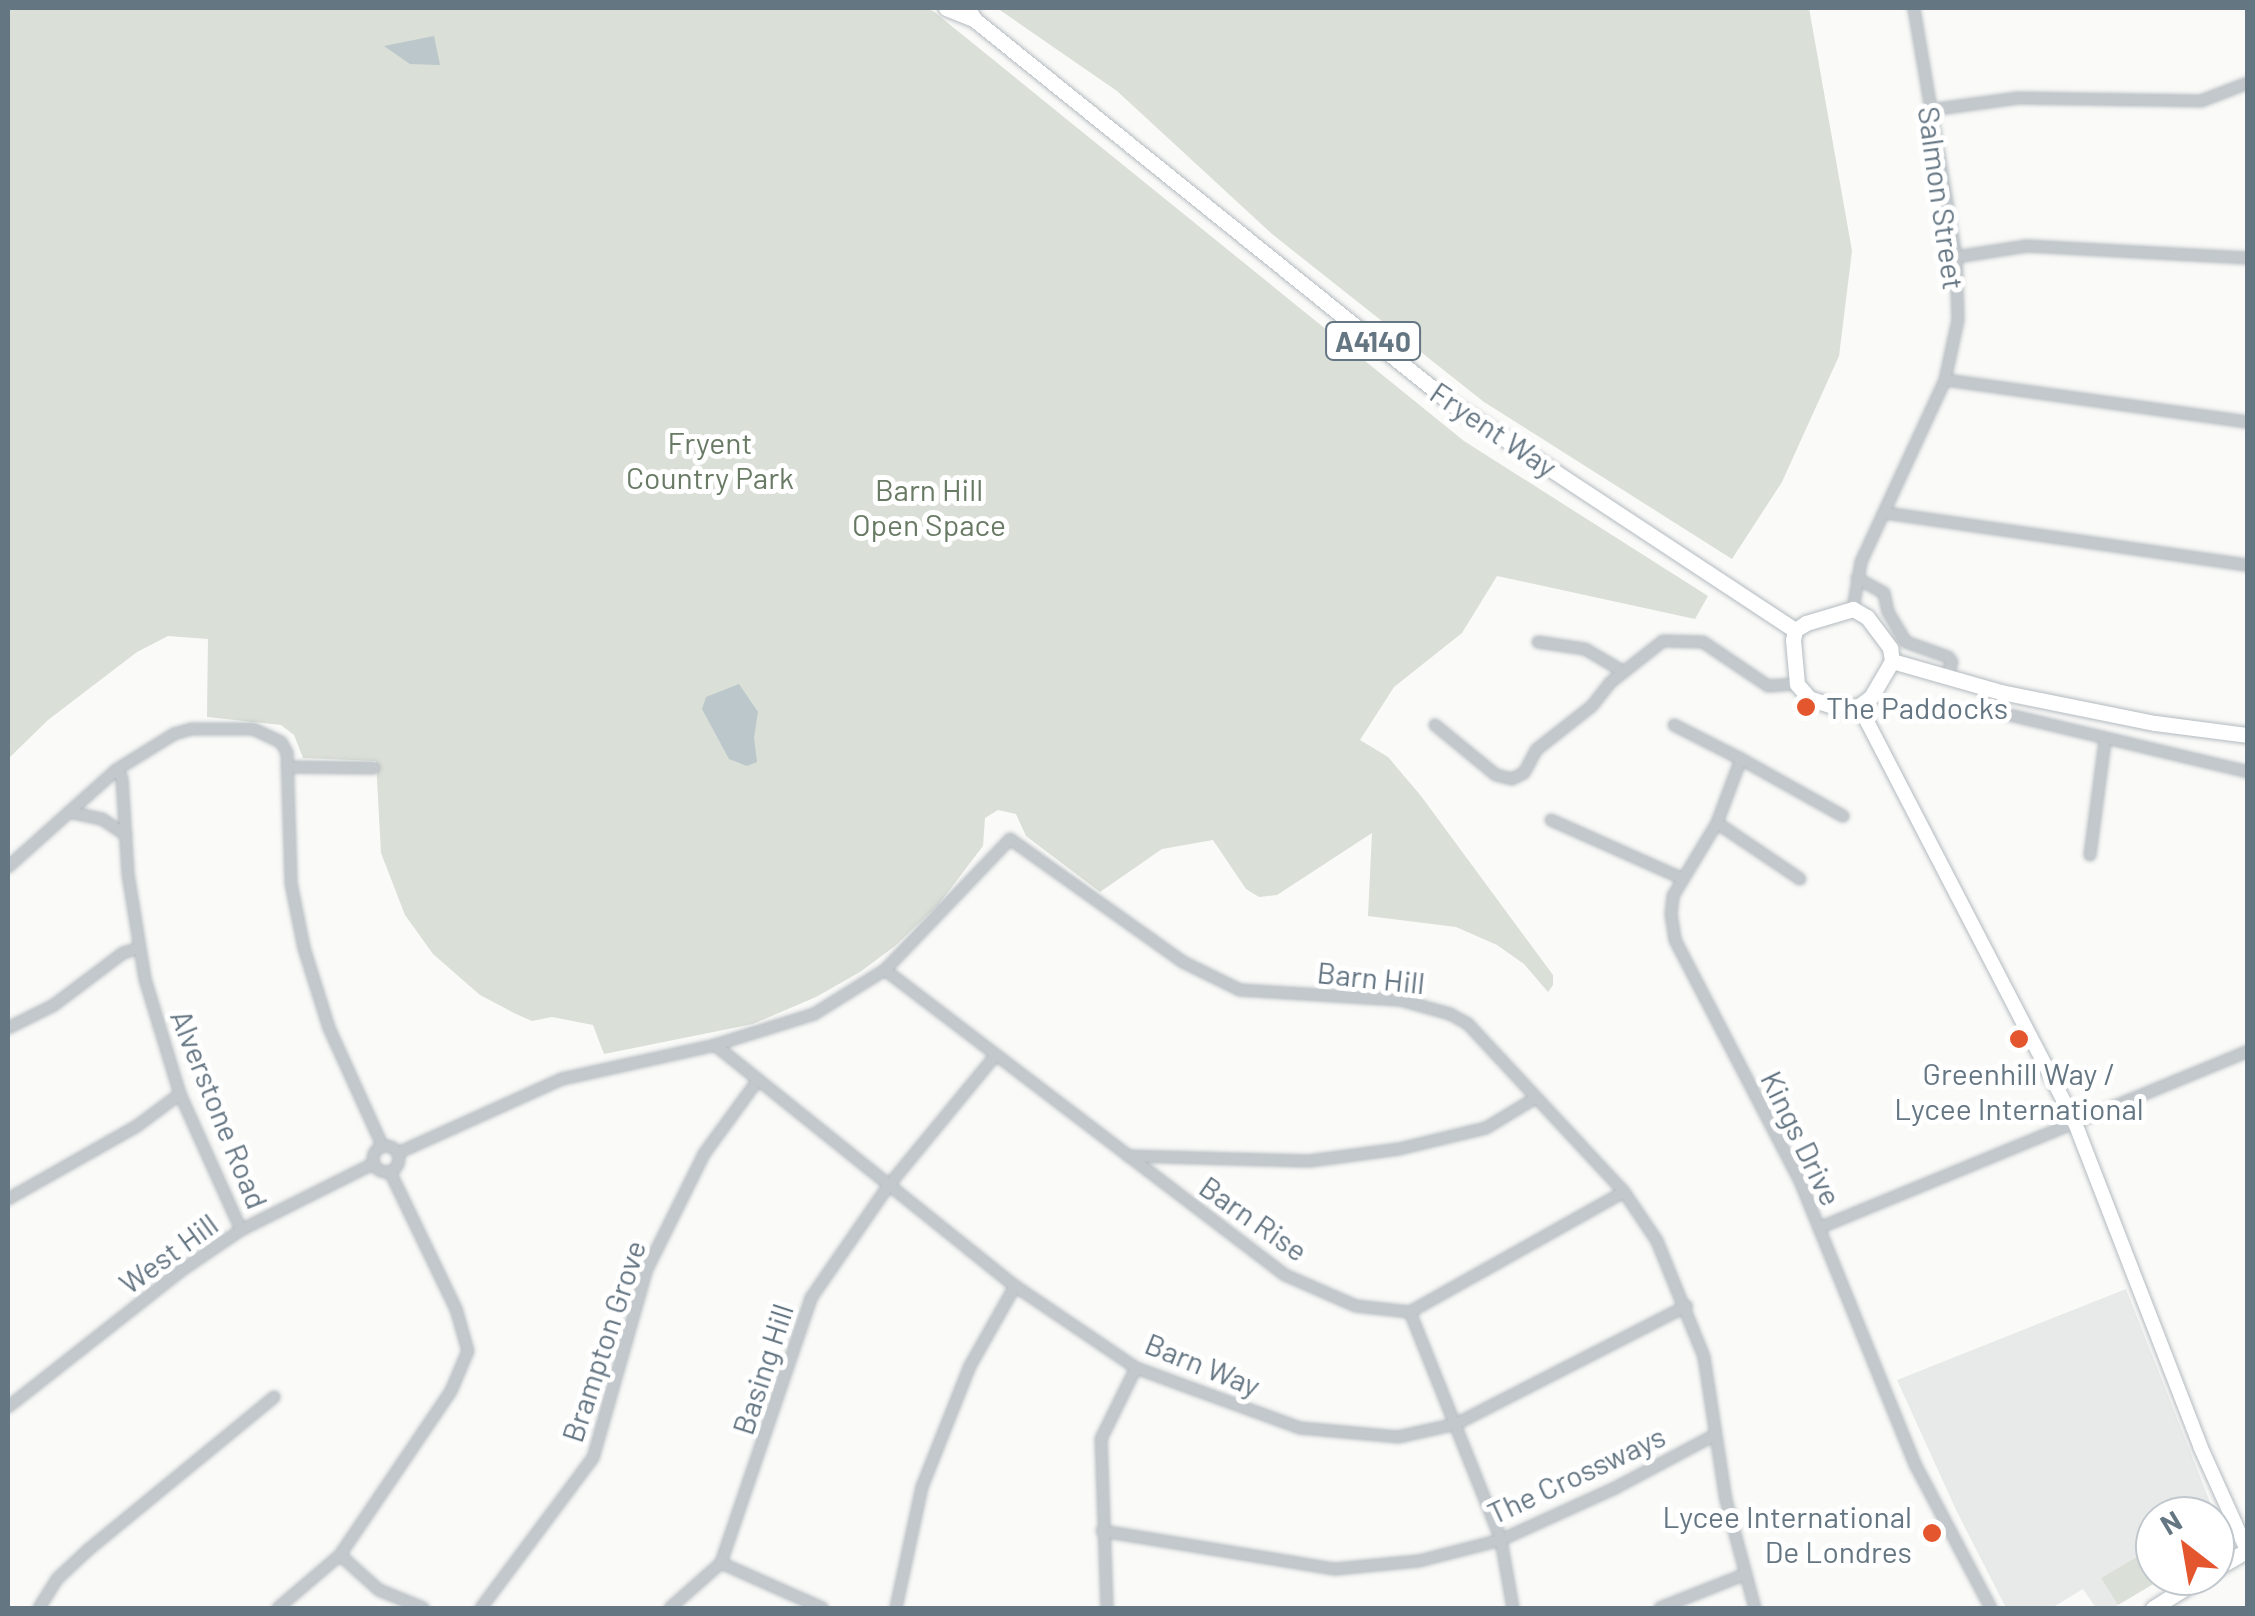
<!DOCTYPE html>
<style>
body{margin:0}
#map{position:relative;width:2255px;height:1616px;overflow:hidden;background:#fafaf8;font-family:Barlow,sans-serif}
div>[style]{position:absolute}
.built>*{inset:0;background:#e8e9e9}
.green>*{inset:0;background:#dadfd7}
.water>*{inset:0;background:#bbc7cb}
.roads{filter:drop-shadow(0 0 2px #b3babf) drop-shadow(0 0 2px #b3babf)}
.street>*{height:10px;margin:-5px;padding:0 5px;transform-origin:5px;border-radius:5px;background:#c3c8cc}
.street>.ring{margin:-5px;padding:0;box-sizing:content-box;background:none;border:10px solid #c3c8cc;border-radius:50%}
.secondary>*{height:14px;margin:-7px;padding:0 7px;transform-origin:7px;border-radius:7px;background:#fff}
.primary>*{height:15px;margin:-7.5px;padding:0 7.5px;transform-origin:7.5px;border-radius:7.5px;background:#fff}
.dots>*{width:28px;height:28px;translate:-50% -50%;box-sizing:border-box;border:5px solid #fff;border-radius:50%}
span{translate:-50% -50%;white-space:nowrap;text-align:center;line-height:1.15;-webkit-text-stroke:10px #fff;paint-order:stroke}
.shield-label span{padding:2px 8px;background:#fff;border:2px solid;border-radius:8px;-webkit-text-stroke-width:0}
.shield-label{font-size:28px;color:#657683;font-weight:700}
.street-label{font-size:30px;color:#657683}
.park-label{font-size:30px;color:#687a64}
.poi-label{font-size:30px;color:#657683}
.left{translate:0 -50%;text-align:left}
.right{translate:-100% -50%;text-align:right}
.frame{position:absolute;inset:0;border:10px solid #657683;pointer-events:none}
.north{position:absolute;left:2135px;top:1496px;width:100px;height:100px;box-sizing:border-box;background:#fff;border:2px solid #c1c8cd;border-radius:50%;rotate:329deg;font-size:28px;font-weight:700;line-height:40px;text-align:center;color:#657683}
.north::after{content:'';display:block;margin:auto;width:35px;height:45px;background:#e4572e;clip-path:polygon(50% 0,100% 100%,50% 72%,0 100%)}
</style>
<div id="map">
<div class="built">
<div style="clip-path:polygon(2126px 1289px,2214px 1512px,2155px 1516px,2155px 1546px,2101px 1578px,2118px 1605px,2113px 1608px,2096px 1608px,2083px 1589px,2052px 1608px,2006px 1608px,1957px 1512px,1897px 1380px)"></div>
</div>
<div class="green">
<div style="clip-path:polygon(8px 8px,925px 8px,933px 11px,1464px 441px,1708px 596px,1695px 619px,1497px 576px,1462px 633px,1394px 687px,1360px 740px,1388px 757px,1421px 796px,1553px 975px,1553px 985px,1548px 992px,1524px 964px,1497px 945px,1456px 927px,1368px 916px,1372px 833px,1277px 895px,1259px 897px,1246px 889px,1213px 840px,1162px 849px,1100px 892px,1026px 836px,1016px 814px,998px 810px,985px 818px,983px 846px,938px 905px,895px 946px,860px 972px,816px 997px,753px 1024px,604px 1054px,593px 1025px,552px 1017px,532px 1021px,516px 1014px,480px 995px,433px 954px,405px 915px,381px 853px,376px 761px,303px 758px,294px 735px,281px 725px,207px 717px,208px 639px,168px 636px,137px 652px,48px 720px,8px 759px)"></div>
<div style="clip-path:polygon(997px 8px,1809px 8px,1852px 251px,1839px 356px,1782px 482px,1732px 559px,1484px 402px,1272px 234px,1117px 91px)"></div>
<div style="clip-path:polygon(2155px 1546px,2155px 1576px,2167px 1576px,2118px 1605px,2101px 1578px)"></div>
</div>
<div class="water">
<div style="clip-path:polygon(434px 36px,440px 65px,410px 64px,384px 46px)"></div>
<div style="clip-path:polygon(739px 684px,758px 712px,754px 738px,757px 762px,747px 766px,729px 759px,702px 709px,706px 697px)"></div>
</div>
<div class="roads">
<div class="street">
<div style="left:1930px;top:110px;width:89px;rotate:-7.8deg"></div>
<div style="left:2018px;top:98px;width:183px;rotate:0.9deg"></div>
<div style="left:2201px;top:101px;width:50px;rotate:-21deg"></div>
<div style="left:1956px;top:257px;width:72px;rotate:-8.8deg"></div>
<div style="left:2027px;top:246px;width:221px;rotate:3.1deg"></div>
<div style="left:1945px;top:380px;width:306px;rotate:7.9deg"></div>
<div style="left:1885px;top:513px;width:367px;rotate:8.2deg"></div>
<div style="left:1857px;top:578px;width:31px;rotate:29deg"></div>
<div style="left:1884px;top:593px;width:19px;rotate:78deg"></div>
<div style="left:1888px;top:612px;width:35px;rotate:59deg"></div>
<div style="left:1906px;top:642px;width:45px;rotate:19.7deg"></div>
<div style="left:1948px;top:657px;width:6px;rotate:51deg"></div>
<div style="left:1952px;top:662px;width:15px;rotate:110deg"></div>
<div style="left:1853px;top:609px;width:48px;rotate:-80.3deg"></div>
<div style="left:1861px;top:562px;width:200px;rotate:-65.2deg"></div>
<div style="left:1945px;top:380px;width:61px;rotate:-77.8deg"></div>
<div style="left:1958px;top:320px;width:63px;rotate:-91.8deg"></div>
<div style="left:1956px;top:257px;width:253px;rotate:-99.6deg"></div>
<div style="left:1538px;top:642px;width:48px;rotate:8.5deg"></div>
<div style="left:1585px;top:649px;width:45px;rotate:30.5deg"></div>
<div style="left:2001px;top:692px;width:21px;rotate:90deg"></div>
<div style="left:2001px;top:713px;width:254px;rotate:13.4deg"></div>
<div style="left:1435px;top:725px;width:79px;rotate:39.3deg"></div>
<div style="left:1496px;top:775px;width:16px;rotate:14deg"></div>
<div style="left:1512px;top:779px;width:13px;rotate:-27deg"></div>
<div style="left:1524px;top:773px;width:26px;rotate:-62deg"></div>
<div style="left:1536px;top:750px;width:71px;rotate:-38.2deg"></div>
<div style="left:1592px;top:706px;width:31px;rotate:-52deg"></div>
<div style="left:1611px;top:682px;width:66px;rotate:-38.3deg"></div>
<div style="left:1663px;top:641px;width:40px;rotate:1.4deg"></div>
<div style="left:1703px;top:642px;width:78px;rotate:34.1deg"></div>
<div style="left:1768px;top:686px;width:29px;rotate:-4deg"></div>
<div style="left:1674px;top:725px;width:75px;rotate:26.9deg"></div>
<div style="left:1741px;top:759px;width:68px;rotate:110.6deg"></div>
<div style="left:1717px;top:823px;width:85px;rotate:121.1deg"></div>
<div style="left:1673px;top:896px;width:18px;rotate:96deg"></div>
<div style="left:1671px;top:914px;width:26px;rotate:81deg"></div>
<div style="left:1675px;top:940px;width:271px;rotate:62.6deg"></div>
<div style="left:1800px;top:1181px;width:308px;rotate:67.9deg"></div>
<div style="left:1916px;top:1466px;width:161px;rotate:62.2deg"></div>
<div style="left:1741px;top:759px;width:117px;rotate:29.2deg"></div>
<div style="left:288px;top:767px;width:86px;rotate:0.7deg"></div>
<div style="left:116px;top:770px;width:10px;rotate:53deg"></div>
<div style="left:122px;top:778px;width:96px;rotate:86.4deg"></div>
<div style="left:128px;top:874px;width:106px;rotate:80.8deg"></div>
<div style="left:145px;top:979px;width:120px;rotate:73.1deg"></div>
<div style="left:180px;top:1094px;width:149px;rotate:65.8deg"></div>
<div style="left:69px;top:812px;width:34px;rotate:12deg"></div>
<div style="left:102px;top:819px;width:29px;rotate:34deg"></div>
<div style="left:1551px;top:820px;width:142px;rotate:24deg"></div>
<div style="left:1717px;top:823px;width:100px;rotate:34deg"></div>
<div style="left:2090px;top:855px;width:115px;rotate:-82.5deg"></div>
<div style="left:8px;top:867px;width:145px;rotate:-41.9deg"></div>
<div style="left:116px;top:770px;width:68px;rotate:-31.8deg"></div>
<div style="left:174px;top:734px;width:19px;rotate:-16deg"></div>
<div style="left:192px;top:729px;width:61px"></div>
<div style="left:253px;top:729px;width:31px;rotate:25deg"></div>
<div style="left:281px;top:742px;width:13px;rotate:61deg"></div>
<div style="left:287px;top:753px;width:130px;rotate:88.2deg"></div>
<div style="left:291px;top:883px;width:66px;rotate:78.7deg"></div>
<div style="left:304px;top:948px;width:84px;rotate:72.6deg"></div>
<div style="left:329px;top:1028px;width:128px;rotate:65.6deg"></div>
<div style="left:885px;top:970px;width:503px;rotate:37.33deg"></div>
<div style="left:1285px;top:1275px;width:77px;rotate:23.6deg"></div>
<div style="left:1356px;top:1306px;width:54px;rotate:6.3deg"></div>
<div style="left:8px;top:1028px;width:51px;rotate:-26.6deg"></div>
<div style="left:54px;top:1005px;width:86px;rotate:-37deg"></div>
<div style="left:123px;top:953px;width:17px;rotate:-17deg"></div>
<div style="left:715px;top:1045px;width:385px;rotate:38.8deg"></div>
<div style="left:1015px;top:1286px;width:146px;rotate:34.1deg"></div>
<div style="left:1136px;top:1368px;width:175px;rotate:20.1deg"></div>
<div style="left:1300px;top:1428px;width:98px;rotate:5.2deg"></div>
<div style="left:1398px;top:1437px;width:59px;rotate:-12.6deg"></div>
<div style="left:1456px;top:1424px;width:259px;rotate:-27.1deg"></div>
<div class="ring" style="left:373px;top:1146px;width:16px;height:16px"></div>
<div style="left:398px;top:1153px;width:180px;rotate:-24.3deg"></div>
<div style="left:562px;top:1079px;width:157px;rotate:-12.5deg"></div>
<div style="left:715px;top:1045px;width:104px;rotate:-17.4deg"></div>
<div style="left:814px;top:1014px;width:84px;rotate:-31.8deg"></div>
<div style="left:885px;top:970px;width:181px;rotate:-46.3deg"></div>
<div style="left:1010px;top:839px;width:212px;rotate:35.4deg"></div>
<div style="left:1183px;top:962px;width:64px;rotate:26.2deg"></div>
<div style="left:1240px;top:990px;width:160px;rotate:3.6deg"></div>
<div style="left:1400px;top:1000px;width:52px;rotate:15.6deg"></div>
<div style="left:1450px;top:1014px;width:21px;rotate:29deg"></div>
<div style="left:1468px;top:1024px;width:229px;rotate:47.1deg"></div>
<div style="left:1624px;top:1192px;width:59px;rotate:56deg"></div>
<div style="left:1657px;top:1241px;width:125px;rotate:67.9deg"></div>
<div style="left:1704px;top:1357px;width:145px;rotate:81.3deg"></div>
<div style="left:1726px;top:1500px;width:112px;rotate:75deg"></div>
<div style="left:1128px;top:1156px;width:181px;rotate:1.6deg"></div>
<div style="left:1309px;top:1161px;width:91px;rotate:-7.6deg"></div>
<div style="left:1399px;top:1149px;width:89px;rotate:-13.6deg"></div>
<div style="left:1486px;top:1128px;width:56px;rotate:-31.1deg"></div>
<div style="left:8px;top:1199px;width:148px;rotate:-29.5deg"></div>
<div style="left:137px;top:1126px;width:54px;rotate:-36.7deg"></div>
<div style="left:1819px;top:1228px;width:464px;rotate:-22.4deg"></div>
<div style="left:1410px;top:1312px;width:245px;rotate:68.2deg"></div>
<div style="left:1501px;top:1540px;width:69px;rotate:80deg"></div>
<div style="left:1410px;top:1312px;width:245px;rotate:-29.3deg"></div>
<div style="left:8px;top:1407px;width:221px;rotate:-38.2deg"></div>
<div style="left:182px;top:1270px;width:71px;rotate:-34.1deg"></div>
<div style="left:241px;top:1230px;width:148px;rotate:-26.6deg"></div>
<div style="left:1102px;top:1531px;width:236px;rotate:9.3deg"></div>
<div style="left:1335px;top:1569px;width:84px;rotate:-5.4deg"></div>
<div style="left:1419px;top:1561px;width:85px;rotate:-14.4deg"></div>
<div style="left:1501px;top:1540px;width:125px;rotate:-24.5deg"></div>
<div style="left:1615px;top:1488px;width:111px;rotate:-28deg"></div>
<div style="left:340px;top:1555px;width:52px;rotate:41.9deg"></div>
<div style="left:379px;top:1590px;width:48px;rotate:22.2deg"></div>
<div style="left:721px;top:1563px;width:111px;rotate:24deg"></div>
<div style="left:39px;top:1608px;width:34px;rotate:-58deg"></div>
<div style="left:57px;top:1579px;width:42px;rotate:-43.1deg"></div>
<div style="left:88px;top:1550px;width:241px;rotate:-39.4deg"></div>
<div style="left:278px;top:1608px;width:82px;rotate:-40.5deg"></div>
<div style="left:340px;top:1555px;width:198px;rotate:-55.9deg"></div>
<div style="left:451px;top:1391px;width:43px;rotate:-67deg"></div>
<div style="left:468px;top:1351px;width:44px;rotate:-105.9deg"></div>
<div style="left:456px;top:1309px;width:152px;rotate:-115.7deg"></div>
<div style="left:481px;top:1608px;width:187px;rotate:-53.3deg"></div>
<div style="left:593px;top:1458px;width:197px;rotate:-74.1deg"></div>
<div style="left:647px;top:1269px;width:128px;rotate:-63.6deg"></div>
<div style="left:704px;top:1154px;width:92px;rotate:-53.9deg"></div>
<div style="left:670px;top:1608px;width:68px;rotate:-41.4deg"></div>
<div style="left:721px;top:1563px;width:280px;rotate:-71.2deg"></div>
<div style="left:811px;top:1298px;width:137px;rotate:-55.4deg"></div>
<div style="left:889px;top:1185px;width:166px;rotate:-50.6deg"></div>
<div style="left:896px;top:1608px;width:124px;rotate:-77.9deg"></div>
<div style="left:922px;top:1487px;width:130px;rotate:-68.4deg"></div>
<div style="left:970px;top:1366px;width:92px;rotate:-60.6deg"></div>
<div style="left:1107px;top:1608px;width:169px;rotate:-92deg"></div>
<div style="left:1101px;top:1439px;width:79px;rotate:-63.8deg"></div>
<div style="left:1660px;top:1608px;width:92px;rotate:-21.6deg"></div>
</div>
<div class="secondary">
<div style="left:1859px;top:706px;width:470px;rotate:62.6deg"></div>
<div style="left:2075px;top:1123px;width:346px;rotate:68.8deg"></div>
<div style="left:2200px;top:1446px;width:114px;rotate:65.7deg"></div>
</div>
<div class="primary">
<div style="left:946px;top:8px;width:31px;rotate:22deg"></div>
<div style="left:967px;top:8px;width:14px;rotate:56deg"></div>
<div style="left:975px;top:20px;width:612px;rotate:38.84deg"></div>
<div style="left:1452px;top:404px;width:411px;rotate:33.4deg"></div>
<div style="left:1853px;top:609px;width:16px;rotate:30deg"></div>
<div style="left:1867px;top:617px;width:39px;rotate:53deg"></div>
<div style="left:1890px;top:648px;width:13px;rotate:81deg"></div>
<div style="left:1892px;top:661px;width:42px;rotate:120.3deg"></div>
<div style="left:1871px;top:697px;width:15px;rotate:143deg"></div>
<div style="left:1859px;top:706px;width:17px;rotate:170deg"></div>
<div style="left:1842px;top:709px;width:35px;rotate:-162deg"></div>
<div style="left:1809px;top:698px;width:18px;rotate:-131deg"></div>
<div style="left:1797px;top:684px;width:44px;rotate:-95.2deg"></div>
<div style="left:1793px;top:640px;width:10px;rotate:-79deg"></div>
<div style="left:1795px;top:630px;width:13px;rotate:-32deg"></div>
<div style="left:1806px;top:623px;width:49px;rotate:-16.6deg"></div>
<div style="left:1892px;top:661px;width:113px;rotate:15.9deg"></div>
<div style="left:2001px;top:692px;width:157px;rotate:11.4deg"></div>
<div style="left:2155px;top:723px;width:94px;rotate:7.4deg"></div>
<div style="left:2215px;top:1569px;width:38px;rotate:-30deg"></div>
<div style="left:2153px;top:1608px;width:60px;rotate:-32.1deg"></div>
</div>
</div>
<div class="dots">
<div style="left:1806px;top:707px;background:#e4572e"></div>
<div style="left:2019px;top:1039px;background:#e4572e"></div>
<div style="left:1932px;top:1533px;background:#e4572e"></div>
</div>
<div class="shield-label">
<span style="left:1373px;top:341px">A4140</span>
</div>
<div class="street-label">
<span style="left:1942px;top:198px;rotate:82deg">Salmon Street</span>
<span style="left:1494px;top:429px;rotate:34deg">Fryent Way</span>
<span style="left:1371px;top:977px;rotate:6deg">Barn Hill</span>
<span style="left:220px;top:1109px;rotate:68deg">Alverstone Road</span>
<span style="left:1802px;top:1138px;rotate:64deg">Kings Drive</span>
<span style="left:1254px;top:1218px;rotate:35deg">Barn Rise</span>
<span style="left:168px;top:1253px;rotate:-36deg">West Hill</span>
<span style="left:603px;top:1341px;rotate:-72deg">Brampton Grove</span>
<span style="left:1203px;top:1364px;rotate:22deg">Barn Way</span>
<span style="left:762px;top:1369px;rotate:-72deg">Basing Hill</span>
<span style="left:1576px;top:1474px;rotate:-25deg">The Crossways</span>
</div>
<div class="park-label">
<span style="left:710px;top:459px">Fryent<br>Country Park</span>
<span style="left:929px;top:506px">Barn Hill<br>Open Space</span>
</div>
<div class="poi-label">
<span class="left" style="left:1826px;top:707px">The Paddocks</span>
<span style="left:2019px;top:1090px">Greenhill Way /<br>Lycee International</span>
<span class="right" style="left:1912px;top:1533px">Lycee International<br>De Londres</span>
</div>
<div class="frame"></div>
<div class="north">N</div>
</div>
